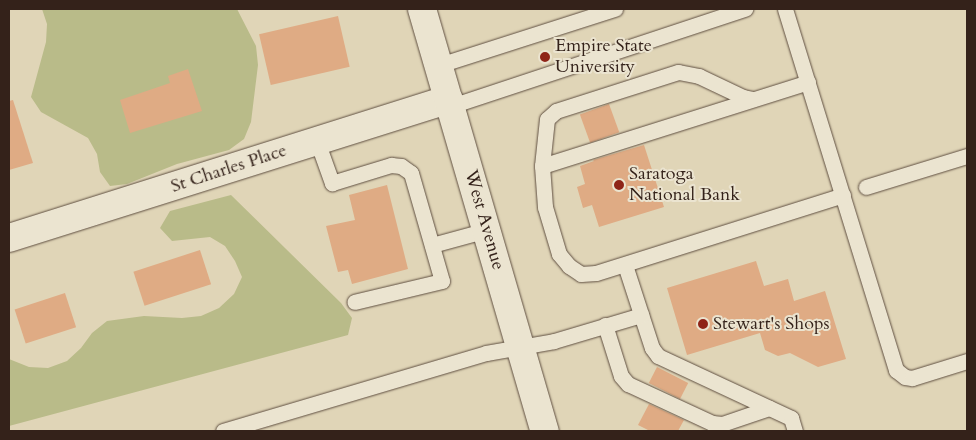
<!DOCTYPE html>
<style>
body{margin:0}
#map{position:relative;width:976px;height:440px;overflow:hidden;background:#e0d5b7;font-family:Cardo,serif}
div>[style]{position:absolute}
.green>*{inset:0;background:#b9bb89}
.building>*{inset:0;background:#dfab84;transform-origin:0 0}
.roads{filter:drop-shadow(0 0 1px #5f4f41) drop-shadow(0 0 1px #5f4f41)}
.service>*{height:15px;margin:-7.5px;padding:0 7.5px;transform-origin:7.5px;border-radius:7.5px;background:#ebe4d0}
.minor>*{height:28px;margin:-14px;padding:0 14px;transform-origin:14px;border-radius:14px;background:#ebe4d0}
.tertiary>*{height:28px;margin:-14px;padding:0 14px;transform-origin:14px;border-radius:14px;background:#ebe4d0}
.dots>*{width:14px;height:14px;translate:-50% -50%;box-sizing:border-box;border:2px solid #ebe4d0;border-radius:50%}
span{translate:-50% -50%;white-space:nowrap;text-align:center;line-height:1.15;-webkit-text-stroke:4px #ebe4d0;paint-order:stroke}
.poi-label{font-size:18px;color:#34221a}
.left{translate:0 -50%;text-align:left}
.street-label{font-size:18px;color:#34221a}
.frame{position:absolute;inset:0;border:10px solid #34221a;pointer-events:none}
</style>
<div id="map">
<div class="green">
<div style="clip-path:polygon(42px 9px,237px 9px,256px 46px,258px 65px,251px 122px,244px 139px,229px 150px,177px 164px,127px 184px,110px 186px,100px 172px,97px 154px,88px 138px,41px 112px,31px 97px,46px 42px,47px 24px)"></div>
<div style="clip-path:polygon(231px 195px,341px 303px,352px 318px,348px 335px,9px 426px,9px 359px,29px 367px,48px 368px,67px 361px,81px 348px,92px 333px,107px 321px,144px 316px,182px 318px,201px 316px,219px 308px,234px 294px,242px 277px,235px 261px,225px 246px,210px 237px,172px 241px,160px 228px,170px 211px)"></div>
</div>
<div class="building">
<div style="left:338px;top:16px;width:52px;height:81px;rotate:77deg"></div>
<div style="clip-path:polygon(188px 69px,202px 111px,130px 133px,120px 100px,170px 83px,168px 76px)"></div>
<div style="clip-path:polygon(13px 100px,33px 163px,9px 170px,9px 101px)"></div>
<div style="left:609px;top:104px;width:30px;height:31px;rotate:70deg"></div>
<div style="clip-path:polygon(644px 145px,664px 207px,599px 227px,592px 205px,583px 208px,577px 187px,585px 184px,580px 166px,594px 161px,593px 160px)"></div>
<div style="clip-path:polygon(387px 185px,408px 269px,352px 284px,348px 270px,338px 272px,326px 226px,355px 220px,349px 195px)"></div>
<div style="left:200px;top:250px;width:36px;height:70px;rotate:72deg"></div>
<div style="clip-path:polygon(756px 261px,764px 286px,788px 279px,794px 301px,825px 291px,846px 359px,818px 367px,790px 353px,778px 356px,765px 350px,760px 333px,687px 355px,667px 288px)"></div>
<div style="left:65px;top:293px;width:36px;height:53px;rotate:72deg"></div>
<div style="left:657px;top:367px;width:35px;height:18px;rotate:27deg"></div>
<div style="clip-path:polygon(649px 404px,684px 420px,678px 431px,650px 431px,638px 425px)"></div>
</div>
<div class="roads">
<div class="service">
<div style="left:785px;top:9px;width:378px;rotate:72.9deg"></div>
<div style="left:896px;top:370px;width:11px;rotate:38deg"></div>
<div style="left:905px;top:377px;width:7px;rotate:8deg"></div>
<div style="left:912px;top:378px;width:58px;rotate:-17.2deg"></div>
<div style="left:439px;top:65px;width:185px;rotate:-17.7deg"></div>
<div style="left:753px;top:99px;width:10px;rotate:-169deg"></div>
<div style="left:743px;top:97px;width:49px;rotate:-154.5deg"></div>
<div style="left:699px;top:76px;width:21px;rotate:-169deg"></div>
<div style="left:678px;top:72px;width:128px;rotate:162.3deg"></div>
<div style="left:556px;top:111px;width:12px;rotate:138deg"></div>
<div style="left:547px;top:119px;width:47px;rotate:96.1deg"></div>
<div style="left:542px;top:166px;width:41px;rotate:85.8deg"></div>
<div style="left:545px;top:207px;width:49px;rotate:73.4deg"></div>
<div style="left:559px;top:254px;width:16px;rotate:50deg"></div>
<div style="left:569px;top:266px;width:14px;rotate:34deg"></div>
<div style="left:581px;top:274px;width:15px;rotate:-4deg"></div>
<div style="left:596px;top:273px;width:259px;rotate:-17.5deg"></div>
<div style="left:451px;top:106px;width:310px;rotate:-18.3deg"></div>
<div style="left:317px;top:141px;width:45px;rotate:70.3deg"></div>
<div style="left:332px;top:183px;width:62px;rotate:-17deg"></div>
<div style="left:391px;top:165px;width:10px;rotate:6deg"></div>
<div style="left:401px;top:166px;width:12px;rotate:35deg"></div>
<div style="left:411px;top:173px;width:112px;rotate:74deg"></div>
<div style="left:442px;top:281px;width:90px;rotate:166.6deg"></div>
<div style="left:542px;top:166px;width:279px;rotate:-17.5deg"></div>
<div style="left:866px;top:187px;width:106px;rotate:-17.1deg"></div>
<div style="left:432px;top:245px;width:57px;rotate:-15.3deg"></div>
<div style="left:625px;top:265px;width:87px;rotate:72deg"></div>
<div style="left:652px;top:348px;width:10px;rotate:53deg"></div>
<div style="left:658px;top:356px;width:147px;rotate:25deg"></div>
<div style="left:791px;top:418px;width:14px;rotate:73deg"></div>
<div style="left:605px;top:325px;width:53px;rotate:72.6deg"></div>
<div style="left:621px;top:376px;width:11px;rotate:49deg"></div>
<div style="left:628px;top:384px;width:93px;rotate:24.9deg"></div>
<div style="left:712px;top:423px;width:10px;rotate:6deg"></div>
<div style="left:722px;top:424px;width:50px;rotate:-18.8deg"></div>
<div style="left:223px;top:431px;width:274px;rotate:-16.5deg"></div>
<div style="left:486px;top:353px;width:69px;rotate:-10deg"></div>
<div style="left:554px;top:341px;width:91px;rotate:-16.6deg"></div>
</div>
<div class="minor">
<div style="left:9px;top:238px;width:461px;rotate:-17.5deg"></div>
</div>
<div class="tertiary">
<div style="left:422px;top:9px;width:440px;rotate:73.8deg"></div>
</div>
</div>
<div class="dots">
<div style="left:545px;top:57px;background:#8f2418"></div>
<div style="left:619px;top:185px;background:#8f2418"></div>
<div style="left:703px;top:324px;background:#8f2418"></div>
</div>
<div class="poi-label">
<span class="left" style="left:555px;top:57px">Empire State<br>University</span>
<span class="left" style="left:629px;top:185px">Saratoga<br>National Bank</span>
<span class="left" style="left:713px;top:324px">Stewart's Shops</span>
</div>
<div class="street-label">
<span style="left:229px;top:169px;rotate:-18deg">St Charles Place</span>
<span style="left:484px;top:220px;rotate:74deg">West Avenue</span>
</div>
<div class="frame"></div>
</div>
